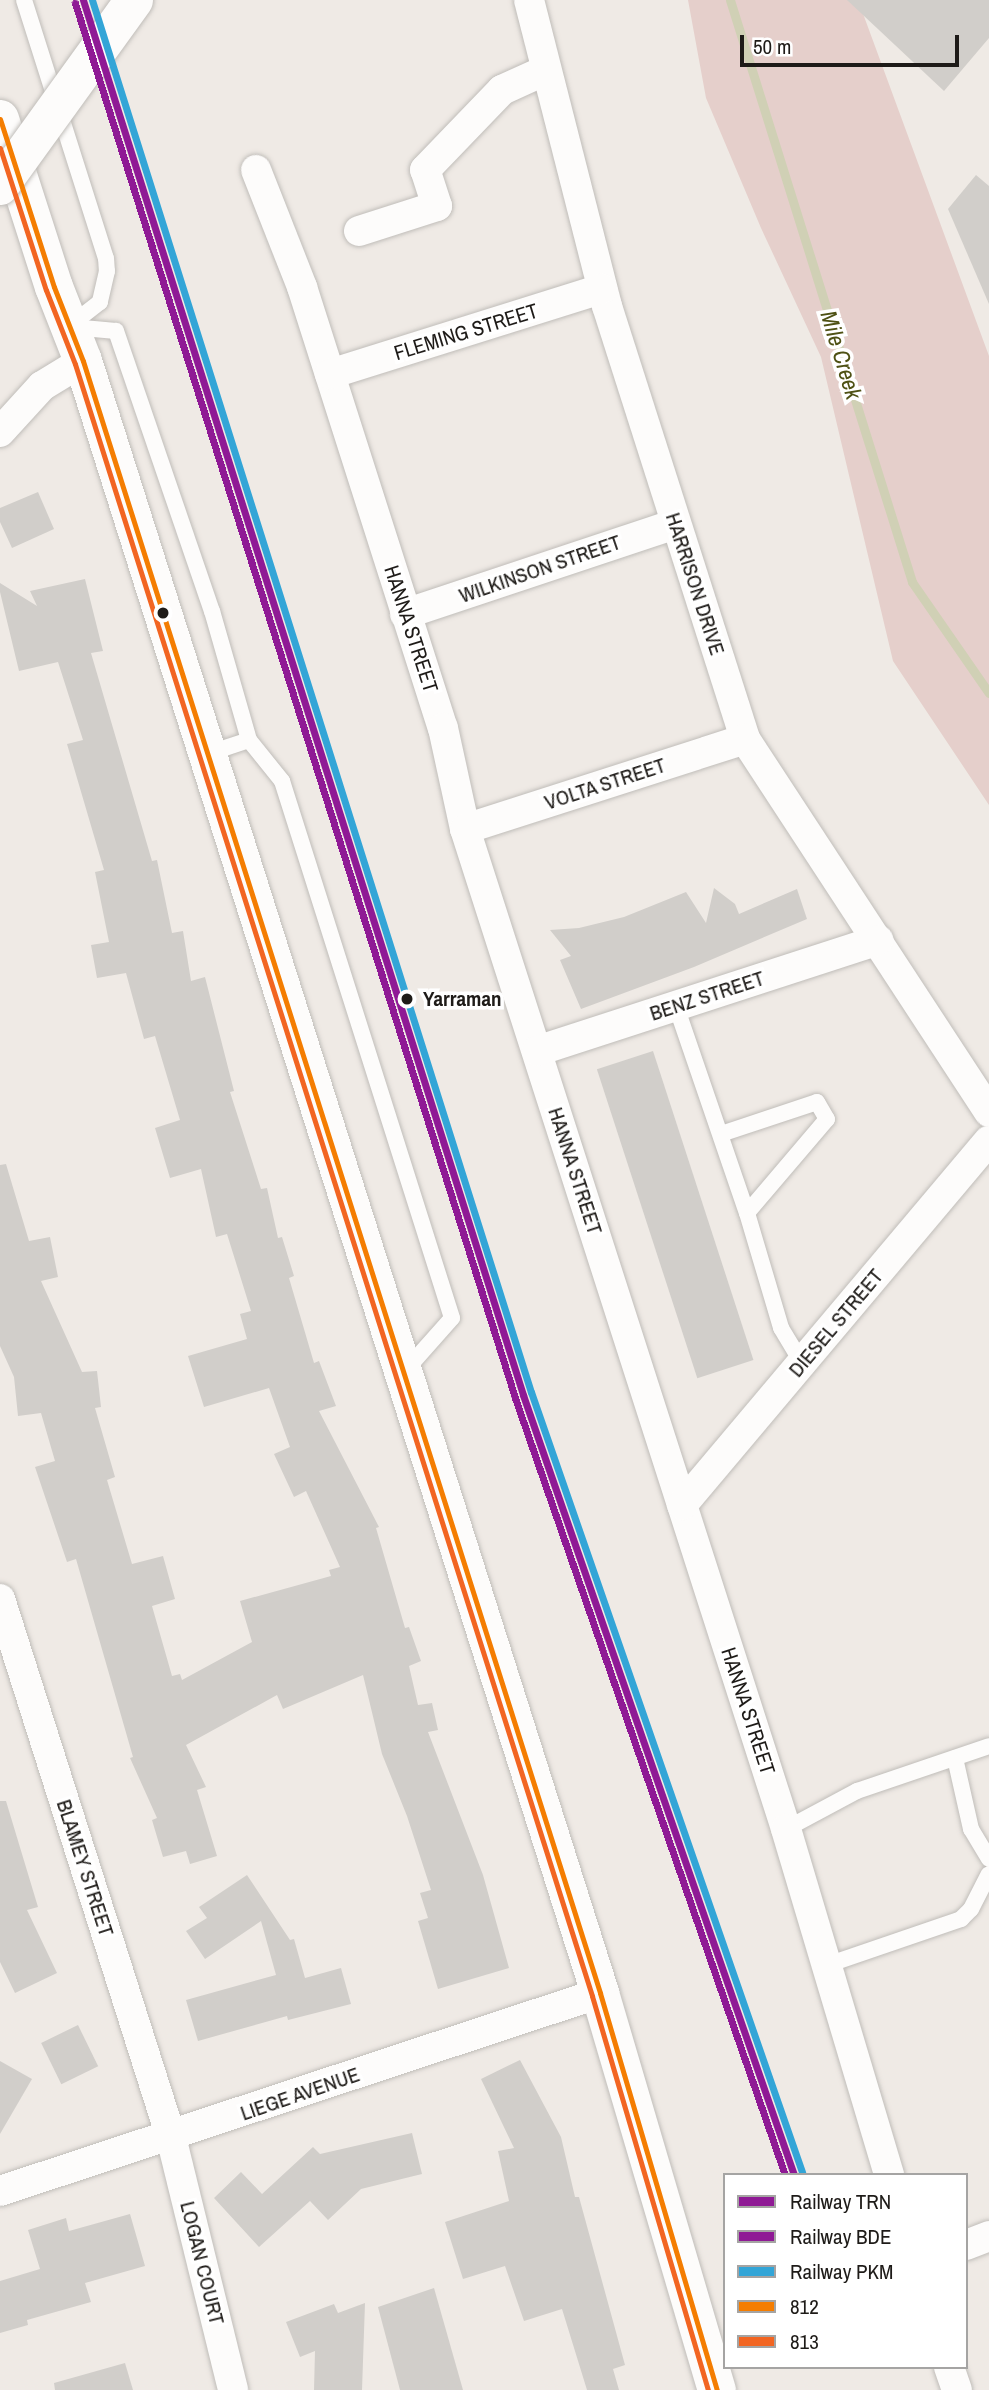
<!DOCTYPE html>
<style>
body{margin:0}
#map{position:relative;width:989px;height:2390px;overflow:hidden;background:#efeae5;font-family:"Archivo Narrow",sans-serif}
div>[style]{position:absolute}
.green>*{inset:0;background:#e5cfcb}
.stream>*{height:9px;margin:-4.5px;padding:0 4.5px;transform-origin:4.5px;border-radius:4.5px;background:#d0d0b5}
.building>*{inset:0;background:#d1ceca;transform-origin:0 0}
.roads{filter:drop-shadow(0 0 2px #c0bdb9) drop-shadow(0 0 2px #c0bdb9)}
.lane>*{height:16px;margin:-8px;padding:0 8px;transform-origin:8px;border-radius:8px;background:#fdfcfb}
.street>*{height:30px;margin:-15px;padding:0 15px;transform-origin:15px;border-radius:15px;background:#fdfcfb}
.secondary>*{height:38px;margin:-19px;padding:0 19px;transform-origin:19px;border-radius:19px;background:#fdfcfb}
.bridges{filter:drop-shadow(0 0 2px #c0bdb9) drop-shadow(0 0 2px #c0bdb9)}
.highway-bridge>*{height:38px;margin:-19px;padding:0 19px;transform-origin:19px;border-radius:19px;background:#fdfcfb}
.bus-1>*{height:5px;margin:-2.5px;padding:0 2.5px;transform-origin:2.5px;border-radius:2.5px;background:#f47d01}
.bus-2>*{height:5px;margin:-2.5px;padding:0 2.5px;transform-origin:2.5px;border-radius:2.5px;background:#f26522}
.rail-1>*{height:7px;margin:-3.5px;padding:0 3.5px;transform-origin:3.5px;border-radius:3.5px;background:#8f1a95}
.rail-2>*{height:7px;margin:-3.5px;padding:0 3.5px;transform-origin:3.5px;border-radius:3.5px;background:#8f1a95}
.rail-3>*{height:7px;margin:-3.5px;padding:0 3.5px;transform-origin:3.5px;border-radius:3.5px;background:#33a5d7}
.dots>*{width:19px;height:19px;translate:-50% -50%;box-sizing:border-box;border:4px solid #fff;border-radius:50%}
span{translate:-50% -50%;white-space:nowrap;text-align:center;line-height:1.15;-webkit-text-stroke:7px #fff;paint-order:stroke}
.street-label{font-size:21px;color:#1e1b18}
.stop-label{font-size:21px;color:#1e1b18;font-weight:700}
.left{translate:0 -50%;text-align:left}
.water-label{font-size:23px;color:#4e5114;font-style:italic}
.legend{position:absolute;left:723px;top:2173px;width:245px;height:196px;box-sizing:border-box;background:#fff;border:2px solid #a5a4a3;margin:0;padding:9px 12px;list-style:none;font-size:21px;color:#1e1b18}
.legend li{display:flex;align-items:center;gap:14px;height:35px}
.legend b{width:35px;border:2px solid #a5a4a3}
.scale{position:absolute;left:740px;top:35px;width:219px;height:32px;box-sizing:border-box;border:4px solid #1e1b18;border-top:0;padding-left:9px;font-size:21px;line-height:24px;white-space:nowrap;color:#1e1b18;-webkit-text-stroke:5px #fff;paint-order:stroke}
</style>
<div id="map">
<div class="green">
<div style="clip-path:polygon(688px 0,858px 0,989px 356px,989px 805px,893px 661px,821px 357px,761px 228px,706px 98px)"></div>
</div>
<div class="stream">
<div style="left:730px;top:0;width:610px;rotate:72.63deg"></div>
<div style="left:912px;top:582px;width:135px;rotate:55.3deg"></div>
</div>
<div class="building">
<div style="clip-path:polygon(847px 0,989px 0,989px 38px,944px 91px)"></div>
<div style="clip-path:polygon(976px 175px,989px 186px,989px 304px,948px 209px)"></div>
<div style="clip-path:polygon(38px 492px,54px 529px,12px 548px,0 522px,0 508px)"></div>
<div style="clip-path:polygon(85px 579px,103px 651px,91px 653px,152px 861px,157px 860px,172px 933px,183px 931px,191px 981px,205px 977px,234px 1091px,230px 1092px,261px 1189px,267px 1188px,278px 1238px,282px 1237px,294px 1276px,289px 1278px,314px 1363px,319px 1361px,336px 1406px,319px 1411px,379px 1527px,376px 1528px,405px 1628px,409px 1627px,421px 1661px,409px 1666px,418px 1705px,432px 1703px,438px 1730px,428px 1732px,483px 1875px,509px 1968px,438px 1989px,418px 1921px,428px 1918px,420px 1893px,431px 1890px,407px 1816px,382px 1754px,363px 1675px,283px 1709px,277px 1695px,186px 1745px,206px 1787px,197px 1790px,217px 1856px,190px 1864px,186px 1851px,163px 1857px,152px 1820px,157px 1818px,130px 1758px,133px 1757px,76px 1559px,67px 1562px,35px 1467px,55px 1461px,41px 1413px,18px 1416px,14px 1377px,0 1346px,0 1165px,6px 1164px,29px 1241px,50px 1237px,58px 1277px,41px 1281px,82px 1372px,97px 1371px,101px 1407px,95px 1408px,115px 1477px,107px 1480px,132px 1564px,163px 1556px,175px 1599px,152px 1606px,172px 1676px,180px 1674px,182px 1680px,252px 1642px,240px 1601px,331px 1576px,329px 1570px,340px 1567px,306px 1491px,294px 1497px,274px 1454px,290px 1447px,269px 1388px,204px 1407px,188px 1356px,247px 1339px,240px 1314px,251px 1311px,227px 1234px,216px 1237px,201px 1169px,170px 1178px,155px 1128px,180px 1120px,155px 1036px,144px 1039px,126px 973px,97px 978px,91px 945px,109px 942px,95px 872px,104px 870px,67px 744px,83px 740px,58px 662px,19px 671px,0 592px,0 583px,37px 606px,30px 591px)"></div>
<div style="clip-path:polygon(714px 888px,735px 904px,739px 914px,797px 889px,807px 919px,694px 967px,581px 1009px,560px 960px,571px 956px,550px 930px,579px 928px,624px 917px,686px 892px,706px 923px)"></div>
<div style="left:653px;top:1051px;width:325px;height:59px;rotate:72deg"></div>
<div style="clip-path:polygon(0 1801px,6px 1801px,38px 1907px,27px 1910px,57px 1973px,15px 1993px,0 1962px)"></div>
<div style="clip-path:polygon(247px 1875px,290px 1940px,294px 1939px,305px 1978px,341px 1968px,351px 2004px,288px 2020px,287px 2016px,198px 2041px,186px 2000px,276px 1975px,261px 1921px,205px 1959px,186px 1931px,207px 1918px,199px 1907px)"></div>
<div style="left:78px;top:2025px;width:46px;height:41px;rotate:64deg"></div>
<div style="clip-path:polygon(520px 2060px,561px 2137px,575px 2197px,579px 2197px,625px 2365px,613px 2369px,619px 2390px,587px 2390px,562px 2309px,524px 2321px,505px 2266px,463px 2279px,445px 2222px,509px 2201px,498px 2151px,514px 2148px,481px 2079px)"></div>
<div style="clip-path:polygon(0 2061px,32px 2079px,0 2134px)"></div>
<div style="clip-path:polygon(412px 2133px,422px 2174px,361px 2189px,328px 2220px,310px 2201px,259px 2247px,214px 2198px,241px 2172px,262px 2194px,313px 2147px,320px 2154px)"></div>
<div style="clip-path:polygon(130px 2214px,145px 2266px,85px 2283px,91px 2302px,27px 2320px,28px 2325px,0 2333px,0 2281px,40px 2269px,28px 2230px,66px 2218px,69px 2231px)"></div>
<div style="clip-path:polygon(434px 2288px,463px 2390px,400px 2390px,378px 2307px)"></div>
<div style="clip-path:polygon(365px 2303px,362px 2390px,314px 2390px,315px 2351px,300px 2357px,286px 2322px,334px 2304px,338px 2313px)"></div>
<div style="clip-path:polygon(125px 2363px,133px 2390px,55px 2390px,54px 2383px)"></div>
</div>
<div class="roads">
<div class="lane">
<div style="left:24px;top:0;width:271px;rotate:72.4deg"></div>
<div style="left:106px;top:258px;width:13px;rotate:86deg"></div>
<div style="left:107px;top:271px;width:32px;rotate:103deg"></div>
<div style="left:100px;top:302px;width:39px;rotate:142deg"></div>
<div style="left:72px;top:327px;width:44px;rotate:5.2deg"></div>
<div style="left:116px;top:331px;width:296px;rotate:71.1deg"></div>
<div style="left:212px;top:611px;width:134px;rotate:74deg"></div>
<div style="left:249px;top:740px;width:44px;rotate:161.6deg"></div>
<div style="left:249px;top:740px;width:53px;rotate:51.2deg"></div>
<div style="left:282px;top:781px;width:563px;rotate:72.43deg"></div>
<div style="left:452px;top:1318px;width:71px;rotate:131.6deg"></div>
<div style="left:676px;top:1006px;width:219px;rotate:71.1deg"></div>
<div style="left:747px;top:1213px;width:120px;rotate:73.5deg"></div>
<div style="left:781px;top:1328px;width:41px;rotate:59deg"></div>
<div style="left:721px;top:1134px;width:101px;rotate:-18.4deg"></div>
<div style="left:817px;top:1102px;width:20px;rotate:60deg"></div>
<div style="left:827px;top:1119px;width:123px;rotate:130.4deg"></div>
<div style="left:955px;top:1758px;width:73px;rotate:77.3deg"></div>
<div style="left:971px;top:1829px;width:35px;rotate:59deg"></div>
<div style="left:786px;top:1829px;width:81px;rotate:-28.2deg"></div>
<div style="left:857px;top:1791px;width:139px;rotate:-18.8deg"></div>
<div style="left:827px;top:1965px;width:142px;rotate:-18.9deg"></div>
<div style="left:961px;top:1919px;width:14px;rotate:-45deg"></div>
<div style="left:971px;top:1909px;width:39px;rotate:-63deg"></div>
</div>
<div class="street">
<div style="left:529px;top:0;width:316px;rotate:75.7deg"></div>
<div style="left:607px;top:306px;width:454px;rotate:72.3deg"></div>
<div style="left:745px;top:739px;width:446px;rotate:56.8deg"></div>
<div style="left:256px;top:170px;width:126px;rotate:68.5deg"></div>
<div style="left:302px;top:287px;width:463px;rotate:72.3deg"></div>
<div style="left:443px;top:728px;width:103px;rotate:77.7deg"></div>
<div style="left:465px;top:829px;width:1050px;rotate:72.2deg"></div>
<div style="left:786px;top:1829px;width:361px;rotate:73.4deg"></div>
<div style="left:359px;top:231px;width:82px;rotate:-17.8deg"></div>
<div style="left:437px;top:206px;width:38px;rotate:-108deg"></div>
<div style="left:425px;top:170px;width:111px;rotate:-46.1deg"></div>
<div style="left:502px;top:90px;width:48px;rotate:-24.4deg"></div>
<div style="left:330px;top:374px;width:285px;rotate:-17.4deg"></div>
<div style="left:0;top:432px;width:62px;rotate:-47.6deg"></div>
<div style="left:42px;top:386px;width:48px;rotate:-31.4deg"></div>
<div style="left:405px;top:614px;width:285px;rotate:-18.4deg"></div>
<div style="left:465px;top:829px;width:294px;rotate:-17.8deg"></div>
<div style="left:537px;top:1051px;width:359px;rotate:-18deg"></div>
<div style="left:682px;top:1505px;width:476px;rotate:-49.9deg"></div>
<div style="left:0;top:1599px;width:565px;rotate:72.37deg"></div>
<div style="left:171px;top:2137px;width:260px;rotate:76.2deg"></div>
<div style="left:0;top:2191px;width:632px;rotate:-18.26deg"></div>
<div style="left:966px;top:2245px;width:25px;rotate:-21deg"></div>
<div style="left:949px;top:2367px;width:24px;rotate:71deg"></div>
</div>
<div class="secondary">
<div style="left:0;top:119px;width:176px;rotate:72.2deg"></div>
<div style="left:54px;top:287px;width:79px;rotate:68.6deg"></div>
<div style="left:83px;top:361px;width:1712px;rotate:72.42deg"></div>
<div style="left:600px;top:1993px;width:414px;rotate:73.6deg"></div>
</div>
</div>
<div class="bridges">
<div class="highway-bridge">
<div style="left:0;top:186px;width:229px;rotate:-54.2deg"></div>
</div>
</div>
<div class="bus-1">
<div style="left:0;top:119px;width:176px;rotate:72.2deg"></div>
<div style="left:54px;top:287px;width:79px;rotate:68.6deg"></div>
<div style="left:83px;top:361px;width:1712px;rotate:72.42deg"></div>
<div style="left:600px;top:1993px;width:414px;rotate:73.6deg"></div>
</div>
<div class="bus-2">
<div style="left:0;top:148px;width:149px;rotate:72.1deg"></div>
<div style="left:46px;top:290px;width:79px;rotate:68.6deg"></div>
<div style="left:75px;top:364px;width:1712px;rotate:72.42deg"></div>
<div style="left:592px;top:1996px;width:411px;rotate:73.6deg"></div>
</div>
<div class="rail-1">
<div style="left:83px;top:0;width:1463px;rotate:72.49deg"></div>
<div style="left:523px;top:1395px;width:826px;rotate:70.84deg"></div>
</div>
<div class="rail-2">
<div style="left:75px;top:3px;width:1463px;rotate:72.49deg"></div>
<div style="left:515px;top:1398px;width:823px;rotate:70.84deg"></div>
</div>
<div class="rail-3">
<div style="left:92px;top:0;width:1460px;rotate:72.5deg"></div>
<div style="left:531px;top:1392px;width:826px;rotate:70.84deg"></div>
</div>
<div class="dots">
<div style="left:163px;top:613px;background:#1e1b18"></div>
<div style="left:407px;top:999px;background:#1e1b18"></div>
</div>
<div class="street-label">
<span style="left:466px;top:332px;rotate:-17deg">FLEMING STREET</span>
<span style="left:540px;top:569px;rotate:-19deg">WILKINSON STREET</span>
<span style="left:695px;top:584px;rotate:72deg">HARRISON DRIVE</span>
<span style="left:411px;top:629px;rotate:72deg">HANNA STREET</span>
<span style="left:605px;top:784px;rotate:-18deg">VOLTA STREET</span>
<span style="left:707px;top:996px;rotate:-18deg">BENZ STREET</span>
<span style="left:575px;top:1171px;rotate:72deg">HANNA STREET</span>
<span style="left:836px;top:1323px;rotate:-50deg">DIESEL STREET</span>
<span style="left:748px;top:1711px;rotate:72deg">HANNA STREET</span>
<span style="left:85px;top:1868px;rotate:72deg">BLAMEY STREET</span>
<span style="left:300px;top:2094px;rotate:-19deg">LIEGE AVENUE</span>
<span style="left:202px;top:2263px;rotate:76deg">LOGAN COURT</span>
</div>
<div class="stop-label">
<span class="left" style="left:423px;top:999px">Yarraman</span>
</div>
<div class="water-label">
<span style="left:841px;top:355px;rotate:73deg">Mile Creek</span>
</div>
<ul class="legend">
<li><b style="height:9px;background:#8f1a95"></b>Railway TRN</li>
<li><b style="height:9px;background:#8f1a95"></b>Railway BDE</li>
<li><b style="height:9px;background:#33a5d7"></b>Railway PKM</li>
<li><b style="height:9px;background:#f47d01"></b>812</li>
<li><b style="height:9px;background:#f26522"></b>813</li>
</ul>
<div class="scale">50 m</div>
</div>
